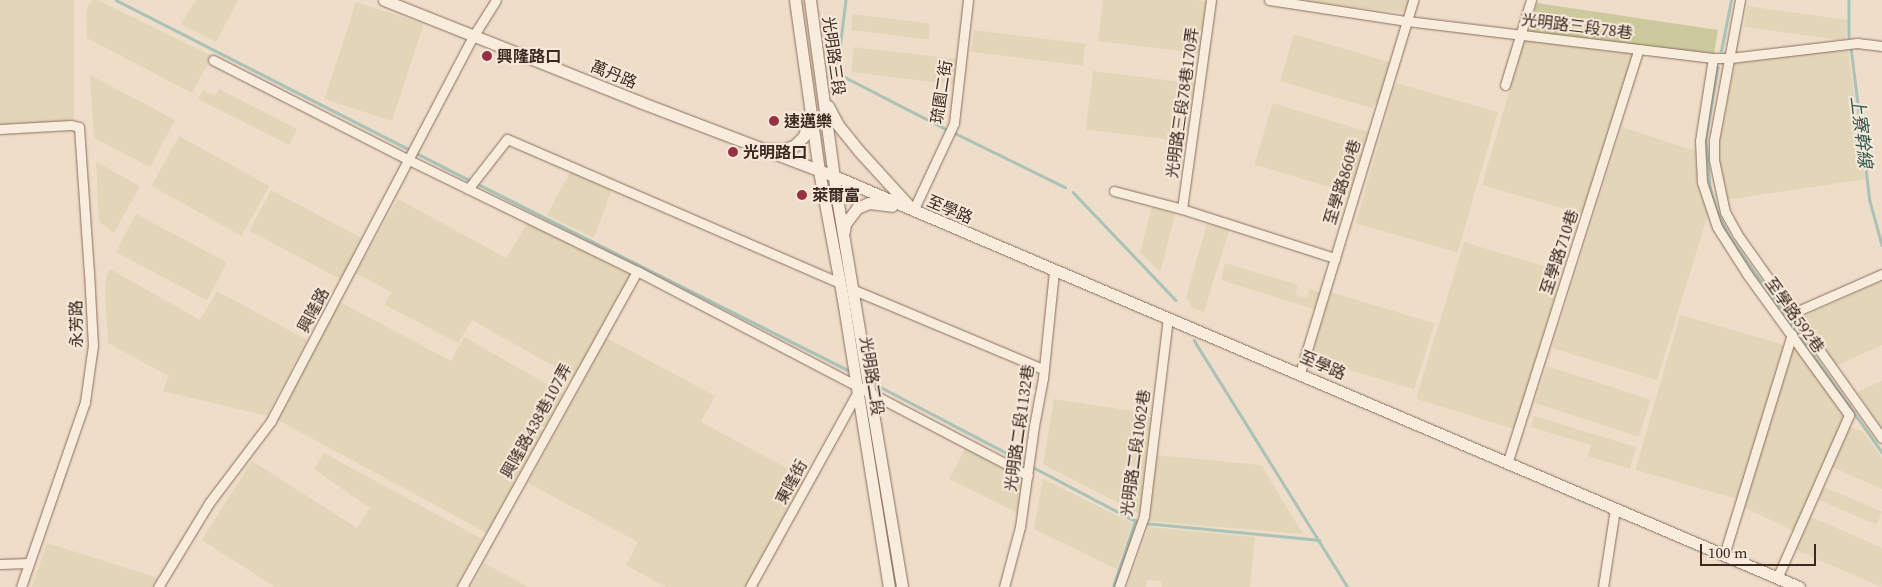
<!DOCTYPE html>
<meta charset="utf-8">
<style>
body{margin:0}
#map{position:relative;width:1882px;height:587px;overflow:hidden;background:#eeddc9;font-family:"Source Serif 4","Noto Sans TC",serif}
div>[style]{position:absolute}
.farmland>*{inset:0;background:#e3d5b7;transform-origin:0 0}
.green>*{inset:0;background:#ccca9d}
.stream>*{height:2.5px;margin:-1.25px;padding:0 1.25px;transform-origin:1.25px;border-radius:1.25px;background:#aac2b7}
.roads{filter:drop-shadow(0 0 1px #8a6e5e) drop-shadow(0 0 1px #8a6e5e)}
.minor>*{height:9px;margin:-4.5px;padding:0 4.5px;transform-origin:4.5px;border-radius:4.5px;background:#f8ecdd}
.tertiary>*{height:11px;margin:-5.5px;padding:0 5.5px;transform-origin:5.5px;border-radius:5.5px;background:#f8ecdd}
.dots>*{width:14px;height:14px;translate:-50% -50%;box-sizing:border-box;border:2px solid #f5e8d9;border-radius:50%}
span{translate:-50% -50%;white-space:nowrap;text-align:center;line-height:1.15;-webkit-text-stroke:4px #f5e8d9;paint-order:stroke}
.street-label{font-size:16px;color:#3b2921}
.poi-label{font-size:16px;color:#3b2921;font-weight:700}
.left{translate:0 -50%;text-align:left}
.water-label{font-size:18px;color:#315a51;font-style:italic}
.scale{position:absolute;left:1700px;top:544px;width:116px;height:22px;box-sizing:border-box;border:2px solid #3b2921;border-top:0;padding-left:6px;font-size:15px;line-height:18px;white-space:nowrap;color:#3b2921;-webkit-text-stroke:4px #f5e8d9;paint-order:stroke}
</style>
<div id="map">
<div class="farmland">
<div style="left:0;top:0;width:74px;height:125px"></div>
<div style="clip-path:polygon(92px 0,98px 0,212px 56px,192px 93px,87px 38px,86px 11px)"></div>
<div style="clip-path:polygon(196px 0,238px 0,216px 42px,181px 24px)"></div>
<div style="clip-path:polygon(1103px 0,1198px 0,1209px 2px,1203px 54px,1098px 41px)"></div>
<div style="clip-path:polygon(1307px 0,1411px 0,1407px 13px,1306px 2px)"></div>
<div style="left:356px;top:2px;width:71px;height:102px;rotate:18deg"></div>
<div style="left:1747px;top:6px;width:102px;height:21px;rotate:8deg"></div>
<div style="left:853px;top:14px;width:78px;height:16px;rotate:7deg"></div>
<div style="left:974px;top:30px;width:112px;height:22px;rotate:7deg"></div>
<div style="clip-path:polygon(1294px 34px,1392px 63px,1379px 105px,1374px 103px,1372px 108px,1280px 81px)"></div>
<div style="clip-path:polygon(1525px 38px,1634px 52px,1582px 214px,1482px 185px)"></div>
<div style="clip-path:polygon(854px 47px,956px 59px,960px 64px,957px 85px,851px 72px)"></div>
<div style="clip-path:polygon(1848px 48px,1865px 179px,1726px 200px,1719px 166px,1718px 145px,1735px 64px)"></div>
<div style="left:1093px;top:71px;width:107px;height:59px;rotate:7deg"></div>
<div style="clip-path:polygon(90px 75px,175px 120px,150px 167px,94px 138px)"></div>
<div style="left:1396px;top:83px;width:106px;height:146px;rotate:16deg"></div>
<div style="clip-path:polygon(219px 89px,297px 129px,289px 145px,198px 99px,203px 90px,215px 96px)"></div>
<div style="left:1273px;top:103px;width:102px;height:64px;rotate:17deg"></div>
<div style="clip-path:polygon(1622px 127px,1695px 151px,1698px 186px,1708px 214px,1657px 380px,1552px 348px)"></div>
<div style="left:179px;top:136px;width:103px;height:57px;rotate:29deg"></div>
<div style="clip-path:polygon(96px 162px,140px 186px,114px 233px,99px 222px)"></div>
<div style="clip-path:polygon(572px 169px,612px 188px,594px 238px,547px 215px)"></div>
<div style="left:271px;top:190px;width:104px;height:46px;rotate:28deg"></div>
<div style="clip-path:polygon(398px 199px,506px 258px,528px 222px,632px 273px,573px 377px,472px 320px,458px 343px,385px 305px,391px 292px,356px 273px)"></div>
<div style="clip-path:polygon(1152px 207px,1175px 214px,1160px 272px,1140px 252px)"></div>
<div style="left:136px;top:214px;width:103px;height:43px;rotate:28deg"></div>
<div style="clip-path:polygon(1207px 224px,1229px 230px,1204px 312px,1192px 307px,1186px 297px)"></div>
<div style="left:1464px;top:242px;width:103px;height:164px;rotate:17deg"></div>
<div style="clip-path:polygon(1225px 263px,1298px 285px,1295px 295px,1307px 298px,1310px 289px,1322px 293px,1317px 310px,1221px 280px)"></div>
<div style="clip-path:polygon(110px 269px,200px 320px,217px 291px,307px 340px,267px 416px,163px 391px,169px 376px,108px 343px,105px 292px,107px 275px)"></div>
<div style="clip-path:polygon(1882px 281px,1882px 345px,1836px 366px,1802px 317px)"></div>
<div style="left:1331px;top:292px;width:108px;height:69px;rotate:17deg"></div>
<div style="clip-path:polygon(340px 302px,451px 361px,464px 337px,564px 394px,487px 533px,278px 420px)"></div>
<div style="left:1680px;top:315px;width:108px;height:161px;rotate:16deg"></div>
<div style="clip-path:polygon(607px 338px,715px 396px,701px 422px,805px 478px,746px 587px,666px 587px,626px 565px,638px 542px,528px 483px)"></div>
<div style="clip-path:polygon(1793px 343px,1841px 411px,1844px 420px,1794px 531px,1744px 507px)"></div>
<div style="left:1547px;top:366px;width:109px;height:39px;rotate:18deg"></div>
<div style="clip-path:polygon(1882px 381px,1882px 428px,1857px 392px)"></div>
<div style="clip-path:polygon(1054px 399px,1153px 414px,1140px 514px,1043px 464px)"></div>
<div style="clip-path:polygon(1534px 416px,1636px 447px,1630px 469px,1588px 456px,1591px 445px,1531px 427px)"></div>
<div style="clip-path:polygon(1850px 427px,1863px 432px,1882px 458px,1882px 489px,1832px 467px)"></div>
<div style="clip-path:polygon(966px 447px,1025px 476px,1020px 514px,949px 479px)"></div>
<div style="clip-path:polygon(324px 453px,482px 539px,456px 587px,275px 587px,202px 540px,252px 461px,357px 528px,370px 508px,314px 469px)"></div>
<div style="clip-path:polygon(1155px 455px,1261px 465px,1303px 534px,1147px 521px)"></div>
<div style="clip-path:polygon(1043px 479px,1132px 523px,1117px 569px,1034px 529px)"></div>
<div style="left:1824px;top:487px;width:63px;height:14px;rotate:23deg"></div>
<div style="clip-path:polygon(1811px 517px,1882px 548px,1882px 587px,1796px 550px)"></div>
<div style="clip-path:polygon(1149px 527px,1255px 537px,1250px 587px,1162px 587px,1162px 581px,1147px 580px,1146px 587px,1127px 587px)"></div>
<div style="clip-path:polygon(47px 543px,158px 578px,153px 587px,32px 587px)"></div>
<div style="clip-path:polygon(484px 563px,528px 587px,471px 587px)"></div>
</div>
<div class="green">
<div style="clip-path:polygon(1537px 3px,1718px 30px,1714px 54px,1528px 32px)"></div>
</div>
<div class="stream">
<div style="left:116px;top:0;width:398px;rotate:27deg"></div>
<div style="left:846px;top:0;width:74px;rotate:97deg"></div>
<div style="left:837px;top:73px;width:125px;rotate:27.2deg"></div>
<div style="left:1849px;top:0;width:37px;rotate:90deg"></div>
<div style="left:1851px;top:47px;width:155px;rotate:83deg"></div>
<div style="left:1870px;top:201px;width:46px;rotate:74.7deg"></div>
<div style="left:1721px;top:51px;width:52px;rotate:-78.9deg"></div>
<div style="left:1718px;top:67px;width:73px;rotate:99.5deg"></div>
<div style="left:1706px;top:139px;width:48px;rotate:85.2deg"></div>
<div style="left:1710px;top:187px;width:26px;rotate:74deg"></div>
<div style="left:1717px;top:212px;width:27px;rotate:63deg"></div>
<div style="left:1729px;top:236px;width:265px;rotate:54.7deg"></div>
<div style="left:953px;top:132px;width:125px;rotate:26.2deg"></div>
<div style="left:476px;top:183px;width:420px;rotate:26.7deg"></div>
<div style="left:1073px;top:192px;width:149px;rotate:46.4deg"></div>
<div style="left:1194px;top:340px;width:291px;rotate:58.1deg"></div>
<div style="left:871px;top:382px;width:175px;rotate:27.6deg"></div>
<div style="left:1031px;top:466px;width:122px;rotate:27.8deg"></div>
<div style="left:1144px;top:523px;width:176px;rotate:5.5deg"></div>
<div style="left:1113px;top:587px;width:70px;rotate:-71.6deg"></div>
</div>
<div class="roads">
<div class="minor">
<div style="left:1269px;top:0;width:140px;rotate:8.7deg"></div>
<div style="left:1407px;top:21px;width:308px;rotate:6.9deg"></div>
<div style="left:1713px;top:58px;width:17px"></div>
<div style="left:1730px;top:58px;width:128px;rotate:-6.7deg"></div>
<div style="left:1857px;top:43px;width:25px;rotate:7deg"></div>
<div style="left:1740px;top:0;width:142px;rotate:100.5deg"></div>
<div style="left:1714px;top:140px;width:20px;rotate:90deg"></div>
<div style="left:1714px;top:160px;width:53px;rotate:78.1deg"></div>
<div style="left:1725px;top:212px;width:25px;rotate:61deg"></div>
<div style="left:1737px;top:234px;width:250px;rotate:54.6deg"></div>
<div style="left:1713px;top:58px;width:84px;rotate:98.9deg"></div>
<div style="left:1700px;top:141px;width:41px;rotate:87.2deg"></div>
<div style="left:1702px;top:182px;width:47px;rotate:71.6deg"></div>
<div style="left:1717px;top:227px;width:56px;rotate:57.4deg"></div>
<div style="left:1747px;top:274px;width:174px;rotate:54.1deg"></div>
<div style="left:1849px;top:415px;width:178px;rotate:113.8deg"></div>
<div style="left:213px;top:60px;width:220px;rotate:27deg"></div>
<div style="left:409px;top:160px;width:254px;rotate:26deg"></div>
<div style="left:637px;top:271px;width:441px;rotate:27.6deg"></div>
<div style="left:1505px;top:85px;width:89px;rotate:-73deg"></div>
<div style="left:0;top:129px;width:71px;rotate:-3.2deg"></div>
<div style="left:71px;top:125px;width:8px;rotate:14deg"></div>
<div style="left:79px;top:127px;width:145px;rotate:86.1deg"></div>
<div style="left:89px;top:272px;width:73px;rotate:86.9deg"></div>
<div style="left:93px;top:345px;width:58px;rotate:98deg"></div>
<div style="left:85px;top:402px;width:196px;rotate:109.1deg"></div>
<div style="left:468px;top:189px;width:63px;rotate:-52deg"></div>
<div style="left:507px;top:139px;width:363px;rotate:23.4deg"></div>
<div style="left:1114px;top:191px;width:70px;rotate:14.8deg"></div>
<div style="left:1182px;top:209px;width:161px;rotate:17.8deg"></div>
<div style="left:1182px;top:209px;width:211px;rotate:-82.1deg"></div>
<div style="left:913px;top:211px;width:97px;rotate:-65deg"></div>
<div style="left:954px;top:123px;width:124px;rotate:-83.5deg"></div>
<div style="left:854px;top:290px;width:205px;rotate:22.7deg"></div>
<div style="left:1793px;top:313px;width:97px;rotate:-23.7deg"></div>
<div style="left:1300px;top:373px;width:390px;rotate:-73.1deg"></div>
<div style="left:1507px;top:464px;width:435px;rotate:-72.4deg"></div>
<div style="left:1724px;top:555px;width:231px;rotate:-72.9deg"></div>
<div style="left:0;top:564px;width:29px;rotate:-2deg"></div>
<div style="left:158px;top:587px;width:98px;rotate:-58.7deg"></div>
<div style="left:209px;top:503px;width:103px;rotate:-52.9deg"></div>
<div style="left:271px;top:421px;width:436px;rotate:-62.3deg"></div>
<div style="left:474px;top:35px;width:41px;rotate:-57.8deg"></div>
<div style="left:462px;top:587px;width:361px;rotate:-61deg"></div>
<div style="left:750px;top:587px;width:224px;rotate:-61.1deg"></div>
<div style="left:1004px;top:587px;width:62px;rotate:-75.1deg"></div>
<div style="left:1020px;top:527px;width:102px;rotate:-82.1deg"></div>
<div style="left:1034px;top:426px;width:49px;rotate:-79.4deg"></div>
<div style="left:1043px;top:378px;width:108px;rotate:-84.1deg"></div>
<div style="left:1119px;top:587px;width:75px;rotate:-70.6deg"></div>
<div style="left:1144px;top:516px;width:198px;rotate:-83.1deg"></div>
<div style="left:1603px;top:587px;width:79px;rotate:-81.3deg"></div>
</div>
<div class="tertiary">
<div style="left:384px;top:0;width:276px;rotate:21.7deg"></div>
<div style="left:640px;top:102px;width:208px;rotate:20.9deg"></div>
<div style="left:834px;top:176px;width:1049px;rotate:23.07deg"></div>
<div style="left:795px;top:0;width:173px;rotate:82deg"></div>
<div style="left:819px;top:171px;width:125px;rotate:79.4deg"></div>
<div style="left:842px;top:294px;width:297px;rotate:80.9deg"></div>
<div style="left:810px;top:0;width:194px;rotate:82.3deg"></div>
<div style="left:836px;top:192px;width:400px;rotate:80.5deg"></div>
<div style="left:828px;top:106px;width:21px;rotate:62deg"></div>
<div style="left:838px;top:125px;width:33px;rotate:51deg"></div>
<div style="left:859px;top:151px;width:77px;rotate:47.6deg"></div>
<div style="left:769px;top:149px;width:11px;rotate:5deg"></div>
<div style="left:780px;top:150px;width:15px;rotate:-16deg"></div>
<div style="left:794px;top:146px;width:14px;rotate:-45deg"></div>
<div style="left:804px;top:136px;width:20px;rotate:-72deg"></div>
<div style="left:844px;top:231px;width:7px;rotate:-82deg"></div>
<div style="left:845px;top:224px;width:20px;rotate:-53deg"></div>
<div style="left:857px;top:208px;width:13px;rotate:-23deg"></div>
<div style="left:869px;top:203px;width:23px;rotate:7deg"></div>
</div>
</div>
<div class="dots">
<div style="left:487px;top:56px;background:#973042"></div>
<div style="left:774px;top:121px;background:#973042"></div>
<div style="left:733px;top:152px;background:#973042"></div>
<div style="left:802px;top:195px;background:#973042"></div>
</div>
<div class="street-label">
<span style="left:1577px;top:26px;rotate:7deg">光明路三段78巷</span>
<span style="left:834px;top:56px;rotate:82deg">光明路三段</span>
<span style="left:614px;top:74px;rotate:22deg">萬丹路</span>
<span style="left:941px;top:92px;rotate:-81deg">琉園二街</span>
<span style="left:1182px;top:103px;rotate:-82deg">光明路三段78巷170弄</span>
<span style="left:1342px;top:182px;rotate:-73deg">至學路860巷</span>
<span style="left:950px;top:209px;rotate:23deg">至學路</span>
<span style="left:1559px;top:252px;rotate:-72deg">至學路710巷</span>
<span style="left:313px;top:310px;rotate:-62deg">興隆路</span>
<span style="left:1795px;top:315px;rotate:54deg">至學路592巷</span>
<span style="left:76px;top:324px;rotate:-91deg">永芳路</span>
<span style="left:1323px;top:365px;rotate:23deg">至學路</span>
<span style="left:872px;top:376px;rotate:81deg">光明路二段</span>
<span style="left:536px;top:421px;rotate:-61deg">興隆路438巷107弄</span>
<span style="left:1019px;top:428px;rotate:-82deg">光明路二段1132巷</span>
<span style="left:1135px;top:453px;rotate:-82deg">光明路二段1062巷</span>
<span style="left:791px;top:482px;rotate:-61deg">東隆街</span>
</div>
<div class="poi-label">
<span class="left" style="left:497px;top:56px">興隆路口</span>
<span class="left" style="left:784px;top:121px">速邁樂</span>
<span class="left" style="left:743px;top:152px">光明路口</span>
<span class="left" style="left:812px;top:195px">萊爾富</span>
</div>
<div class="water-label">
<span style="left:1861px;top:132px;rotate:83deg">上寮幹線</span>
</div>
<div class="scale">100 m</div>
</div>
